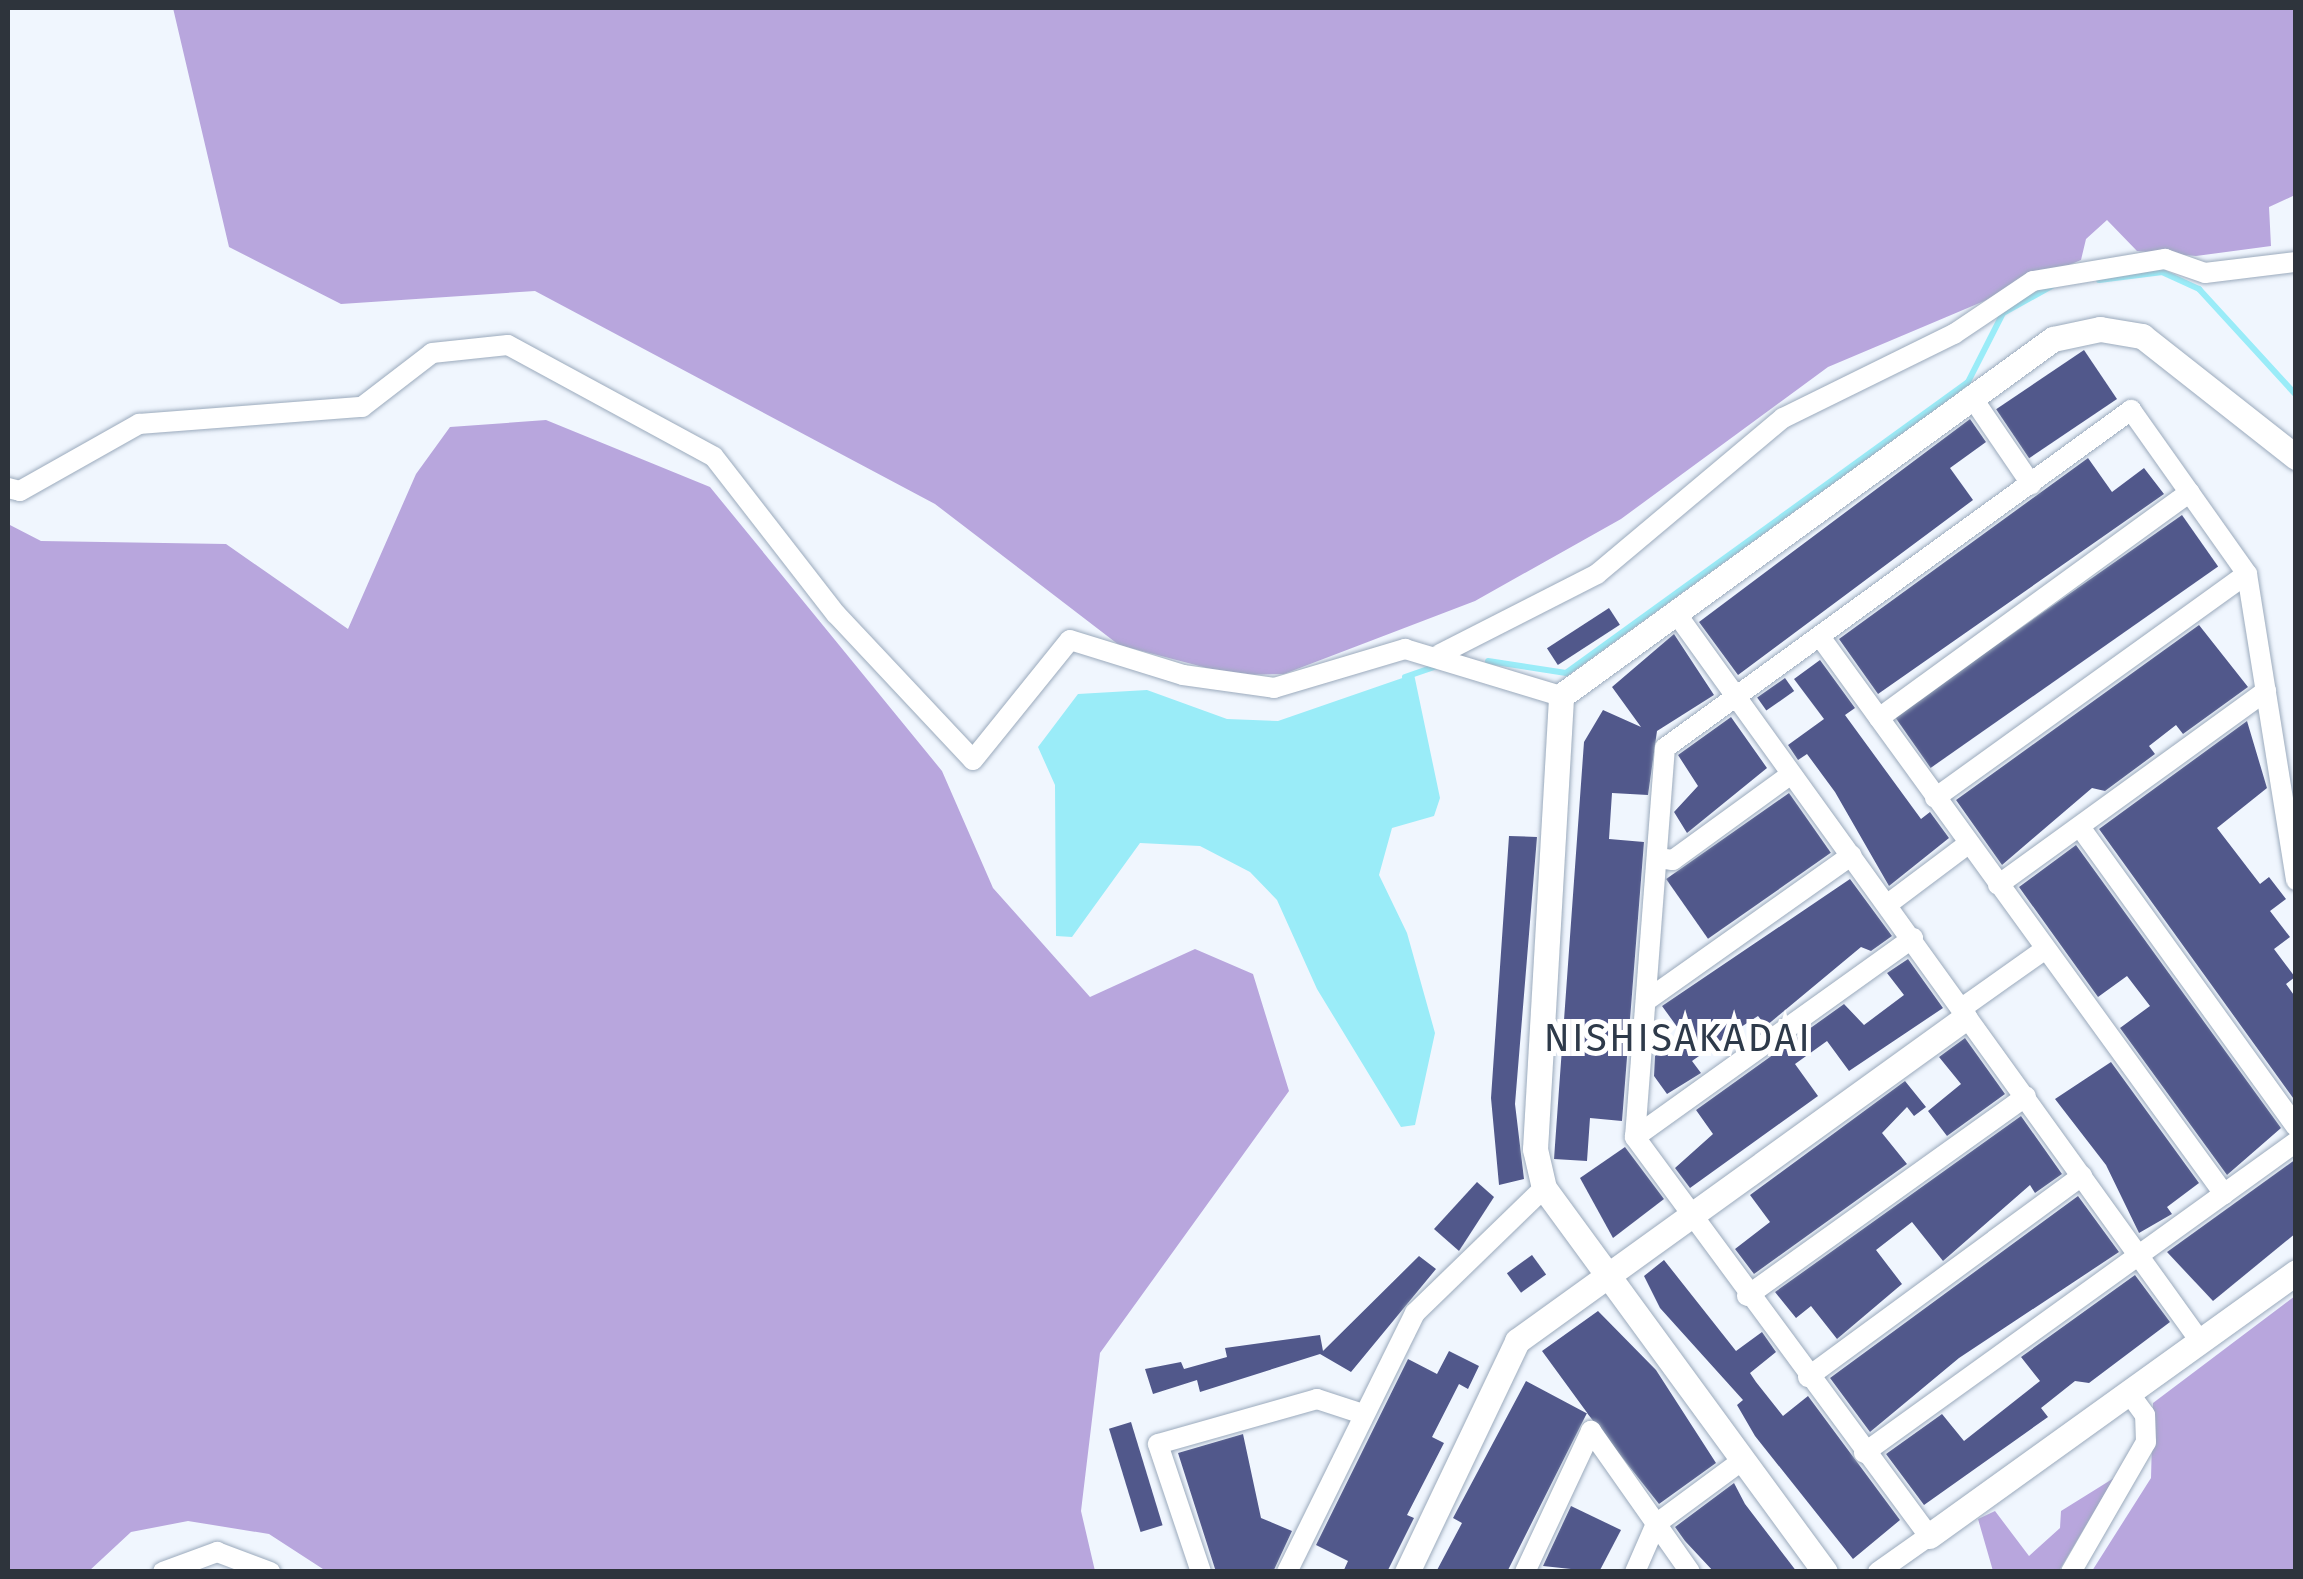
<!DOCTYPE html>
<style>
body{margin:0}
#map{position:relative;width:2303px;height:1579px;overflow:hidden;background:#f0f6fe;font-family:"Fira Sans",sans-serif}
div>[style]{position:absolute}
.forest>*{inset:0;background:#b8a6dd}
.water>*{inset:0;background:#9aecf8}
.stream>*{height:6px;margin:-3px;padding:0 3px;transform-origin:3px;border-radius:3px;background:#9aecf8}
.building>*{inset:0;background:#51588b;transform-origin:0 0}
.roads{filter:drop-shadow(0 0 2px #9baabc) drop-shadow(0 0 2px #9baabc)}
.minor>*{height:20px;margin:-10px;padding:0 10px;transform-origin:10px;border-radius:10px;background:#fff}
.tertiary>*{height:25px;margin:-12.5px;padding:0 12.5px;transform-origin:12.5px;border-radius:12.5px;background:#fff}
span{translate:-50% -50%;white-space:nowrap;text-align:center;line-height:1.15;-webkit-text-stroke:10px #fff;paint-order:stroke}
.quarter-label{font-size:38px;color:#2e3a4a;letter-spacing:2.5px}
.frame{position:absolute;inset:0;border:10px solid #2e343c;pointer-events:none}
</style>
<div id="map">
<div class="forest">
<div style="clip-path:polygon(173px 8px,2295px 8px,2295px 195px,2269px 207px,2271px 246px,2196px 256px,2137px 251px,2107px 220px,2086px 239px,2081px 260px,1828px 367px,1621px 519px,1475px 601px,1284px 674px,1234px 675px,1119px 645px,935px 504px,535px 291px,341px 304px,229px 247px)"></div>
<div style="clip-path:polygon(546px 420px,710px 487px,942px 771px,993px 888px,1090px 997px,1195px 949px,1253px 974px,1289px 1091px,1100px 1353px,1081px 1511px,1095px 1571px,326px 1571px,269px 1534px,188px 1521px,131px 1532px,89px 1571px,8px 1571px,8px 524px,41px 541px,226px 544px,348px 629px,416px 474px,450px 427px)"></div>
<div style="clip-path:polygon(2295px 1296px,2295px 1571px,2092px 1571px,2151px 1478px,2153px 1403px)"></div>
<div style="clip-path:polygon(2114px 1478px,2059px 1571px,1993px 1571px,1978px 1519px,1995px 1511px,2029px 1556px,2060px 1528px,2061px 1511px)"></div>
</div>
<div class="water">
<div style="clip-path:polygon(1414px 674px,1440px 798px,1434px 816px,1392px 828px,1379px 875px,1407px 933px,1435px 1033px,1415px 1125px,1401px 1127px,1317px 989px,1277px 900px,1250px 872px,1200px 846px,1140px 843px,1072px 937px,1056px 936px,1055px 785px,1038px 747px,1078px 694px,1147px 690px,1227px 719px,1278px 721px)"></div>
</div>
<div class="stream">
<div style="left:2099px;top:280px;width:64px;rotate:-7.2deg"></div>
<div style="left:2162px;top:272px;width:41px;rotate:24.7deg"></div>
<div style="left:2199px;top:289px;width:144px;rotate:47.5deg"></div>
<div style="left:1488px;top:661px;width:79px;rotate:8.7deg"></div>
<div style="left:1566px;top:673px;width:496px;rotate:-35.9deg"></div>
<div style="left:1968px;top:382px;width:77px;rotate:-63.1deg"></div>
<div style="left:2003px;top:313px;width:56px;rotate:-28.9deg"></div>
<div style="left:1405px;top:677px;width:34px;rotate:-19deg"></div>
</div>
<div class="building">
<div style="left:2084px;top:350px;width:59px;height:106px;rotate:56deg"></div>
<div style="clip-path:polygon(1970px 419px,1986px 442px,1950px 468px,1973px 500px,1738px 675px,1699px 622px)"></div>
<div style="clip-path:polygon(2088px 458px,2112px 492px,2144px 468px,2164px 494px,1878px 694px,1839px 639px)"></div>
<div style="left:2182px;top:515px;width:63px;height:351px;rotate:55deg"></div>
<div style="left:1609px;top:608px;width:20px;height:74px;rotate:57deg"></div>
<div style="clip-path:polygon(2199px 625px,2248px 687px,2183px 734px,2176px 725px,2149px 746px,2155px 754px,2105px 791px,2092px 788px,2002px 865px,1956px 800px)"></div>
<div style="clip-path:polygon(1674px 634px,1714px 695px,1657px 731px,1648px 795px,1612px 793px,1609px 839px,1644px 842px,1622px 1121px,1590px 1118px,1587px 1161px,1554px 1159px,1584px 742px,1603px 710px,1641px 727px,1612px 687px)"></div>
<div style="clip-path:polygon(1820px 660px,1855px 708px,1845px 715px,1921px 819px,1930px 812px,1949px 838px,1889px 886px,1835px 792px,1807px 754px,1798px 760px,1788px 745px,1824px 719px,1794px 679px)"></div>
<div style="left:1785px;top:678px;width:16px;height:34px;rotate:55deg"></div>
<div style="clip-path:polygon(1731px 717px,1767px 768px,1687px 833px,1674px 812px,1698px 786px,1678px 755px)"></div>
<div style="clip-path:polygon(2247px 721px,2267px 788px,2217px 828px,2260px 884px,2269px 877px,2286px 899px,2270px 911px,2290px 937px,2274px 949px,2295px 977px,2286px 984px,2296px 998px,2296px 1102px,2099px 829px)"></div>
<div style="left:1789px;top:793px;width:73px;height:150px;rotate:55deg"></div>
<div style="clip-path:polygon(1509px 836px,1537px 837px,1515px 1104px,1524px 1179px,1499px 1185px,1491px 1098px)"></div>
<div style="clip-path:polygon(2076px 845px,2281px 1128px,2227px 1175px,2120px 1028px,2150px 1006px,2127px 976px,2098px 997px,2019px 887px)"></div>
<div style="clip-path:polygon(1850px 879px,1892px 936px,1871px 951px,1861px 947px,1766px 1026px,1758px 1016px,1727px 1036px,1692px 1061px,1701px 1073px,1667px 1094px,1654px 1076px,1655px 1056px,1683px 1035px,1662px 1006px)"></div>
<div style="clip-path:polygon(1908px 959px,1943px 1008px,1849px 1071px,1827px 1041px,1795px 1064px,1818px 1096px,1690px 1188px,1675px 1168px,1713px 1134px,1696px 1110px,1844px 1004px,1864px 1025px,1904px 995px,1887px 973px)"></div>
<div style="clip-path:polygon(1965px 1038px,2005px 1094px,1947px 1136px,1928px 1111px,1961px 1084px,1939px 1057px)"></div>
<div style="clip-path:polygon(2111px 1062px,2199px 1183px,2167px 1207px,2172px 1214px,2139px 1233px,2106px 1165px,2055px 1099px)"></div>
<div style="clip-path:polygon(1905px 1081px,1926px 1107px,1914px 1116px,1907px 1107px,1882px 1133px,1907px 1164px,1754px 1274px,1735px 1249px,1770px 1222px,1750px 1195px)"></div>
<div style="clip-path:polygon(2021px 1116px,2062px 1174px,2035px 1193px,2030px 1185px,1943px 1261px,1912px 1222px,1876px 1250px,1902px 1284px,1837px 1339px,1811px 1306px,1796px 1318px,1775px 1292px)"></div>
<div style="clip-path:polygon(1625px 1147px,1664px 1199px,1613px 1238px,1580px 1178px)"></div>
<div style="clip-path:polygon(2296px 1159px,2296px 1233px,2213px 1301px,2167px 1252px)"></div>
<div style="clip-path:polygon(1477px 1182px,1494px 1197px,1459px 1251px,1434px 1229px)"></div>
<div style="clip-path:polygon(2078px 1196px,2119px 1252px,1959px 1358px,1870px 1432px,1830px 1378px)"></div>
<div style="left:1532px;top:1255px;width:24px;height:31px;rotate:54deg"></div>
<div style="clip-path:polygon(1419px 1256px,1436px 1269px,1351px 1372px,1320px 1354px,1200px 1392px,1197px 1380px,1153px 1394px,1145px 1369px,1181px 1362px,1184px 1369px,1227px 1357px,1225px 1348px,1320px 1335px,1323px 1351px)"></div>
<div style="clip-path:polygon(1664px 1260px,1736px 1351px,1762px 1332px,1776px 1352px,1750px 1373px,1756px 1382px,1783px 1416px,1808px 1396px,1900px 1520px,1853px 1559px,1755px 1436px,1737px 1405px,1743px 1400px,1660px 1308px,1644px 1276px)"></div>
<div style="clip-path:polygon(2135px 1275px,2170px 1322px,2089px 1383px,2075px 1381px,2041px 1408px,2048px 1417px,1924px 1505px,1886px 1454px,1942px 1414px,1964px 1441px,2040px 1381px,2021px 1357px)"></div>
<div style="clip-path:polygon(1598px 1311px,1656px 1370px,1716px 1463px,1659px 1504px,1587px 1413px,1507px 1572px,1436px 1572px,1462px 1523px,1453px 1518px,1526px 1381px,1588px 1414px,1542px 1351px)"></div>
<div style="clip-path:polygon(1449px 1351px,1479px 1366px,1468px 1389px,1459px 1384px,1432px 1437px,1444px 1443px,1407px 1515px,1414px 1518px,1387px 1572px,1343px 1572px,1348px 1561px,1316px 1545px,1408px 1359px,1437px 1374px)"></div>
<div style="left:1131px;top:1422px;width:108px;height:23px;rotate:73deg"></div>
<div style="clip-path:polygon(1243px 1434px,1261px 1518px,1292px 1531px,1273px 1572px,1216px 1572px,1178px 1453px)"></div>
<div style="clip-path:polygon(1734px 1483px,1745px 1504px,1797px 1572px,1714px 1572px,1685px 1541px,1675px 1527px)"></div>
<div style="clip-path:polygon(1571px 1506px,1621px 1530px,1599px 1572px,1543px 1566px)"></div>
</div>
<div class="roads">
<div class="minor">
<div style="left:1971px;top:396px;width:107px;rotate:55.7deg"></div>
<div style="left:8px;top:488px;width:12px;rotate:14deg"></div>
<div style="left:20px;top:491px;width:137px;rotate:-29.4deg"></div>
<div style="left:139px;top:424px;width:224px;rotate:-4.4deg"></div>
<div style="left:362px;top:407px;width:88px;rotate:-37.6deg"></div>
<div style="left:432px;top:353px;width:76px;rotate:-6deg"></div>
<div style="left:508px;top:345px;width:234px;rotate:28.5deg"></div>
<div style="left:714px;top:457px;width:199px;rotate:52.2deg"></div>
<div style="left:836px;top:614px;width:200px;rotate:46.8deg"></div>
<div style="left:973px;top:760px;width:154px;rotate:-51.1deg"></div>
<div style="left:1070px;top:640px;width:118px;rotate:17.2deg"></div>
<div style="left:1183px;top:675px;width:92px;rotate:8.1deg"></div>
<div style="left:1274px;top:688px;width:137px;rotate:-16.6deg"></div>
<div style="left:1405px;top:649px;width:163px;rotate:16.8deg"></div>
<div style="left:1678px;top:616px;width:893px;rotate:54.25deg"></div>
<div style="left:1821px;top:638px;width:687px;rotate:54.06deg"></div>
<div style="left:1440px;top:654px;width:176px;rotate:-27deg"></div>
<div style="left:1597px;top:574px;width:243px;rotate:-40deg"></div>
<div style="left:1783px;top:418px;width:191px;rotate:-26.2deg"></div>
<div style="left:1954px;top:334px;width:95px;rotate:-33.9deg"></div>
<div style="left:2033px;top:281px;width:134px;rotate:-9.5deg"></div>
<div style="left:2165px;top:259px;width:42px;rotate:19.3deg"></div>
<div style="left:2205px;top:273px;width:92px;rotate:-6.9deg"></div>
<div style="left:1879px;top:718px;width:384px;rotate:-36deg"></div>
<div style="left:1935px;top:798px;width:384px;rotate:-35.7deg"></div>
<div style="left:2080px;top:827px;width:369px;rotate:54.2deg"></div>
<div style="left:1657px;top:858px;width:16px;rotate:7deg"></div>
<div style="left:1673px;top:860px;width:145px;rotate:-36deg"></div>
<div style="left:1998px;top:885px;width:331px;rotate:-35.9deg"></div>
<div style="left:1888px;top:904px;width:100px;rotate:-36.9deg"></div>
<div style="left:1650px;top:998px;width:247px;rotate:-35.3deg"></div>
<div style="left:1962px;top:1008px;width:100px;rotate:-35.3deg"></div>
<div style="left:1635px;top:1137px;width:342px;rotate:-35.6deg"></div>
<div style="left:1747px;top:1296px;width:343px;rotate:-35.6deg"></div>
<div style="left:1808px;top:1377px;width:340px;rotate:-36.3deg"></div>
<div style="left:1864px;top:1453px;width:532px;rotate:-35.75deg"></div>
<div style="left:163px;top:1572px;width:58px;rotate:-20.3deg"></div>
<div style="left:217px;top:1552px;width:57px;rotate:20.7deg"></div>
<div style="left:1201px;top:1572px;width:135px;rotate:-108.6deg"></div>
<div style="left:1158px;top:1444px;width:165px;rotate:-15.8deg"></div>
<div style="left:1317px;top:1399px;width:45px;rotate:18deg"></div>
<div style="left:1287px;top:1572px;width:289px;rotate:-63.7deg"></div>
<div style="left:1415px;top:1313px;width:180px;rotate:-44.1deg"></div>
<div style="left:1525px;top:1572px;width:156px;rotate:-64.9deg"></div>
<div style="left:1591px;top:1431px;width:172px;rotate:54.9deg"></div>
<div style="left:1635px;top:1572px;width:52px;rotate:-66.4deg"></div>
<div style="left:1656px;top:1524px;width:104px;rotate:-36.4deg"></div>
<div style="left:1878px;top:1572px;width:62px;rotate:-35.2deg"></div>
<div style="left:1929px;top:1536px;width:496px;rotate:-126.4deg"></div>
<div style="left:1635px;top:1137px;width:390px;rotate:-85.6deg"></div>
<div style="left:1665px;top:748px;width:576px;rotate:-35.95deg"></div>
<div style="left:2131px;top:410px;width:201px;rotate:54.7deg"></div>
<div style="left:2247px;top:574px;width:310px;rotate:80.9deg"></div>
<div style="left:2071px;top:1572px;width:150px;rotate:-60deg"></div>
<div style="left:2146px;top:1442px;width:27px;rotate:-92deg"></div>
<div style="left:2145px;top:1415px;width:29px;rotate:-126deg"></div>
</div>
<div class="tertiary">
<div style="left:1929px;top:1536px;width:452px;rotate:-35.7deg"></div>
<div style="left:1407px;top:1572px;width:256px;rotate:-64.5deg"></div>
<div style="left:1517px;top:1341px;width:552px;rotate:-35.79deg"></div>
<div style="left:1825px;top:1572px;width:476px;rotate:-126.2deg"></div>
<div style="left:1544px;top:1188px;width:40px;rotate:-103deg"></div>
<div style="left:1535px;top:1149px;width:454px;rotate:-86.7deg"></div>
<div style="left:1561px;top:696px;width:608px;rotate:-35.97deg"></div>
<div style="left:2053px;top:339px;width:48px;rotate:-12deg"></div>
<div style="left:2100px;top:329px;width:43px;rotate:9.5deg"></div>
<div style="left:2142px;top:336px;width:196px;rotate:38.2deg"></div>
</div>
</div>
<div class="quarter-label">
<span style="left:1678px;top:1039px">NISHISAKADAI</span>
</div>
<div class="frame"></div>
</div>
